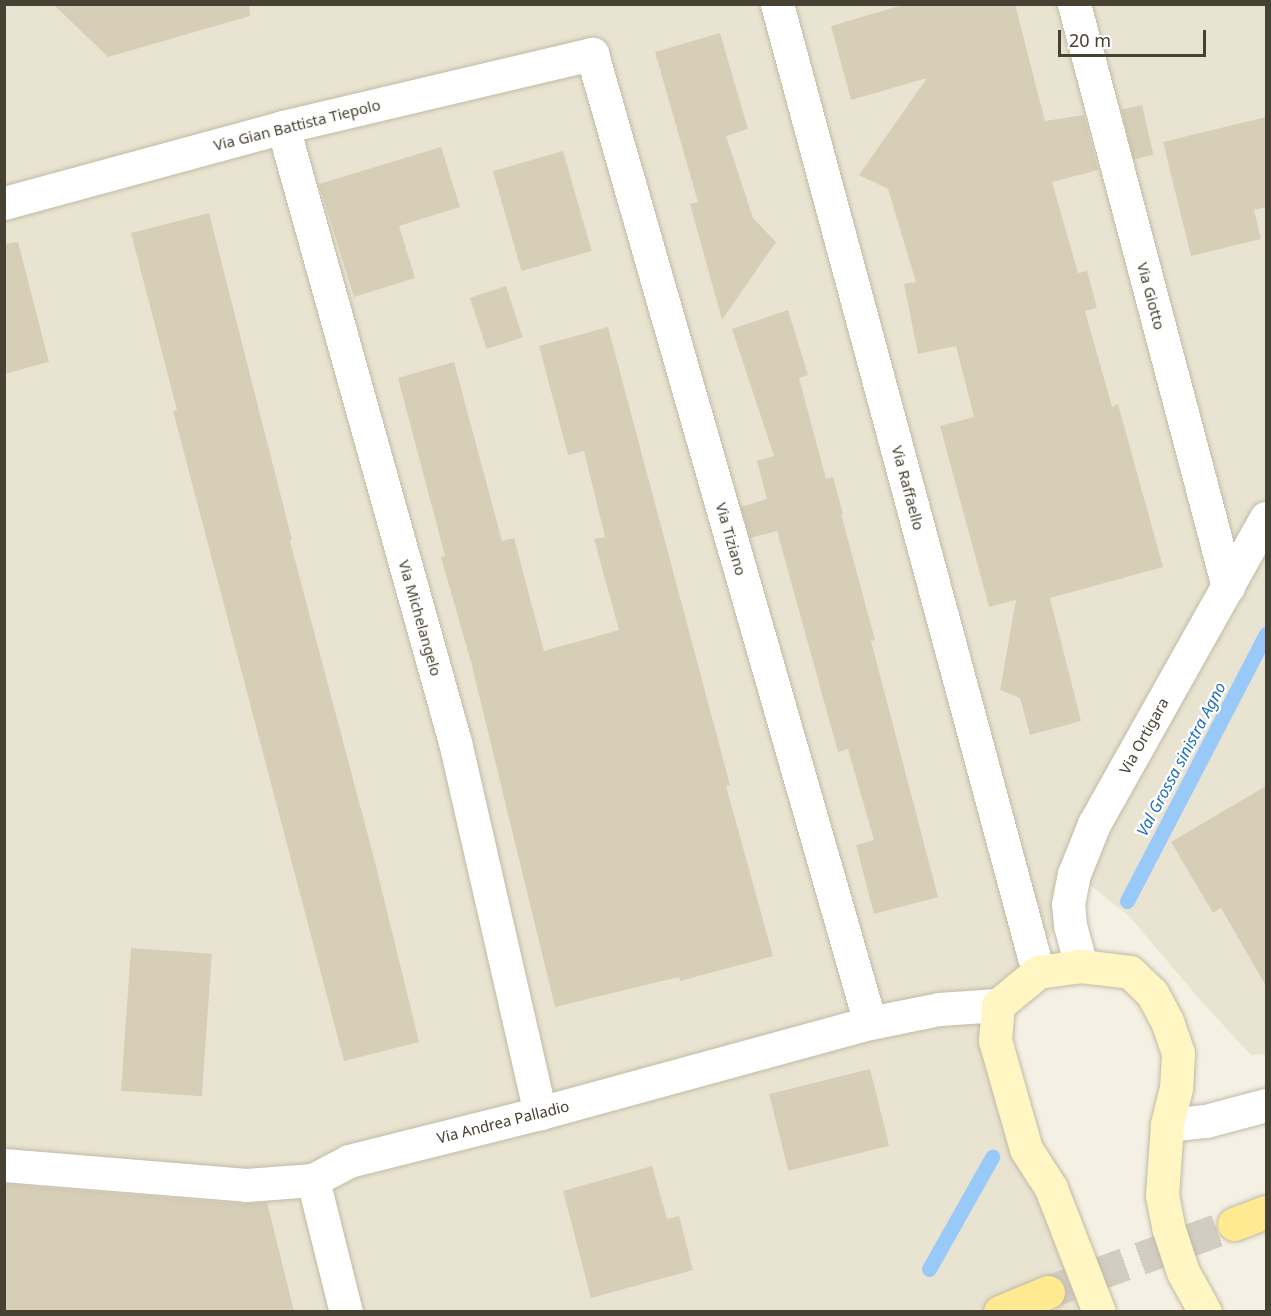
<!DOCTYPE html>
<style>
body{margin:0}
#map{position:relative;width:1271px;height:1316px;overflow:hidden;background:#f4f1e4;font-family:"Noto Sans",sans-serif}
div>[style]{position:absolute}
.residential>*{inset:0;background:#e9e4d1}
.stream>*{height:15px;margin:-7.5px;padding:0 7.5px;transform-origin:7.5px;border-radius:7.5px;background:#99c9f9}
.building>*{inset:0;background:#d7ceb8;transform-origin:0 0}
.primary-tunnel>*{height:33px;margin-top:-16.5px;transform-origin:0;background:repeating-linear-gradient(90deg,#d1cec1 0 33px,transparent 0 49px)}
.roads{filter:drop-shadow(0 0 2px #c1baa6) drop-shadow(0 0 2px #c1baa6)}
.street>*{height:33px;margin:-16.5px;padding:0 16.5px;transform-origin:16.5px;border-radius:16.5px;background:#fff}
.secondary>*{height:33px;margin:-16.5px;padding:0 16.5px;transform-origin:16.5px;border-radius:16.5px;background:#fff6c3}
.primary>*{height:33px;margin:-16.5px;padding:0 16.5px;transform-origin:16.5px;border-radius:16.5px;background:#ffea92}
span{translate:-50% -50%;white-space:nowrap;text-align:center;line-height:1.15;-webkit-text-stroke:4.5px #fff;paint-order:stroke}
.street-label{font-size:15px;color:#474133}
.water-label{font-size:16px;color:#206ec0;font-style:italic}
.frame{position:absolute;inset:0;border:6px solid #474133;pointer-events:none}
.scale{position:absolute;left:1058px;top:30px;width:148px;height:27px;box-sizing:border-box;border:3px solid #474133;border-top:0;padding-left:8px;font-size:18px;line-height:21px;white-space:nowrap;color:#474133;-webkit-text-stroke:4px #fff;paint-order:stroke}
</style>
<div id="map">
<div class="residential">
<div style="clip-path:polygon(5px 5px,1266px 5px,1266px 1054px,1251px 1055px,1201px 1001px,1129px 916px,1084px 880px,981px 1051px,1027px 1144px,1092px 1311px,5px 1312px)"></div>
</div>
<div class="stream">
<div style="left:1127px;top:901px;width:301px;rotate:-62.5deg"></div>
<div style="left:929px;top:1269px;width:129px;rotate:-60.6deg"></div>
</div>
<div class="building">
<div style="clip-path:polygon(53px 4px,249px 4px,250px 16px,108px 57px)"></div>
<div style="clip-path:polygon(906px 4px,1015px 4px,1045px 121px,1084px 115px,1098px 170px,1052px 182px,1078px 273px,1087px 271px,1097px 308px,1085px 311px,1112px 407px,1118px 404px,1163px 567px,1050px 598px,1081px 721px,1030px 735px,1020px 698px,1000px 690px,1016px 600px,989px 607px,940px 426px,974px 417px,956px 346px,918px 354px,904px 284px,916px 282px,888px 189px,859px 175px,927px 78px,851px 100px,831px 26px)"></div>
<div style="clip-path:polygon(720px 33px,748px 129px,726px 136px,753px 218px,776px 242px,722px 320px,690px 204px,698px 202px,655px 52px)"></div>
<div style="left:1142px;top:105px;width:51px;height:21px;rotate:77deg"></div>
<div style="clip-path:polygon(1266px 117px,1266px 207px,1254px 210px,1261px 239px,1191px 256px,1163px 142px)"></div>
<div style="clip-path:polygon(441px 147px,460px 207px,399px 226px,415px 278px,354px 297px,319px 184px)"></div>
<div style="left:563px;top:151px;width:104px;height:73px;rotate:74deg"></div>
<div style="clip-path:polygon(209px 213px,292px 540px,290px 541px,375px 862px,419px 1042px,344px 1061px,173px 411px,177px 410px,131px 233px)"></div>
<div style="clip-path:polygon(18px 242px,49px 362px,4px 374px,4px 244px)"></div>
<div style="left:506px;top:286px;width:54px;height:38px;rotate:72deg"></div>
<div style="clip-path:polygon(788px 310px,808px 375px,799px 378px,826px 479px,833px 477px,843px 514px,841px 514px,875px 640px,871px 641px,938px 897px,874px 914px,856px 845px,874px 840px,848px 749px,838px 752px,777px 531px,750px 538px,741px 507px,767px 499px,757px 461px,774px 456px,732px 329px)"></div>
<div style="clip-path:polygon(608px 327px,730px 785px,726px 786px,773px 956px,680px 981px,679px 977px,555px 1007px,471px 662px,441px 557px,445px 556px,398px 378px,454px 362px,502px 541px,514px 538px,544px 651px,619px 630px,594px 539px,605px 537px,584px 451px,568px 455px,539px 346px)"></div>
<div style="clip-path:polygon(1266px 786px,1266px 986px,1221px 908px,1213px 913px,1171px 842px)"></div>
<div style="left:131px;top:948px;width:81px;height:143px;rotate:4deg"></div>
<div style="left:870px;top:1069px;width:79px;height:104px;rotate:76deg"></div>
<div style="clip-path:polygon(652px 1166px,667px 1219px,679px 1216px,693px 1270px,591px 1298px,563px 1191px)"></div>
<div style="clip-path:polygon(4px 1184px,244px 1204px,267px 1202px,294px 1311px,4px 1311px)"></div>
</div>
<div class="primary-tunnel">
<div style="left:1048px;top:1292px;width:198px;rotate:-20.1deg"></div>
</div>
<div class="roads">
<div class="street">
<div style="left:777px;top:4px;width:1003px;rotate:74.91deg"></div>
<div style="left:1074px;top:4px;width:603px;rotate:75.2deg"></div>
<div style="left:283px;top:127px;width:639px;rotate:74.38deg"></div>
<div style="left:455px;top:742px;width:381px;rotate:77.1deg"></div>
<div style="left:4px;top:203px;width:289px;rotate:-15.2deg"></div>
<div style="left:283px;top:127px;width:318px;rotate:-13.3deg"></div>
<div style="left:592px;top:54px;width:1008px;rotate:73.99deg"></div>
<div style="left:1081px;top:966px;width:42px;rotate:-105deg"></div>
<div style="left:1070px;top:925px;width:21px;rotate:-95deg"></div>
<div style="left:1068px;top:904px;width:31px;rotate:-79deg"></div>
<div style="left:1074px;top:874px;width:54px;rotate:-68.2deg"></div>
<div style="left:1094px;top:824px;width:351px;rotate:-60.7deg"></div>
<div style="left:1167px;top:1125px;width:39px;rotate:-6deg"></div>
<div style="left:1206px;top:1121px;width:62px;rotate:-14.9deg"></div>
<div style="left:4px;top:1165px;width:243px;rotate:4.7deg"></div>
<div style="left:246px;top:1185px;width:67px;rotate:-4.3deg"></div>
<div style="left:313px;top:1180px;width:41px;rotate:-27.8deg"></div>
<div style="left:349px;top:1161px;width:197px;rotate:-14.1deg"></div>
<div style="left:540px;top:1113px;width:342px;rotate:-15.3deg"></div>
<div style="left:870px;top:1023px;width:70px;rotate:-11.5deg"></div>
<div style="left:939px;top:1009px;width:59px;rotate:-3.9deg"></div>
<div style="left:313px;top:1180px;width:136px;rotate:76deg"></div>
</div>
<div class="secondary">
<div style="left:1099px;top:1312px;width:133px;rotate:-111.2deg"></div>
<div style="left:1051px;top:1188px;width:46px;rotate:-122.7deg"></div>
<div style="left:1026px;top:1149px;width:113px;rotate:-105.9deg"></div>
<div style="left:995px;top:1040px;width:35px;rotate:-85deg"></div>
<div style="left:998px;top:1005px;width:52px;rotate:-39.5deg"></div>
<div style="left:1038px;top:972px;width:43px;rotate:-7.9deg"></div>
<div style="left:1081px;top:966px;width:49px;rotate:7deg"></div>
<div style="left:1130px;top:972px;width:30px;rotate:44deg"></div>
<div style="left:1152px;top:993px;width:32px;rotate:62deg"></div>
<div style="left:1167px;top:1021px;width:34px;rotate:71deg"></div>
<div style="left:1178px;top:1053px;width:35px;rotate:93deg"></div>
<div style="left:1176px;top:1088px;width:38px;rotate:104deg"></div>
<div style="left:1167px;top:1125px;width:70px;rotate:94.1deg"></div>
<div style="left:1162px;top:1195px;width:33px;rotate:79deg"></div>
<div style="left:1168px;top:1227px;width:47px;rotate:71.6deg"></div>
<div style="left:1183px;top:1272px;width:46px;rotate:61.2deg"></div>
</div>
<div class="primary">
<div style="left:1234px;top:1224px;width:34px;rotate:-21deg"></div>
<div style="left:1000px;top:1312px;width:52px;rotate:-22.6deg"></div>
</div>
</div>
<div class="street-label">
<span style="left:297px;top:125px;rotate:-14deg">Via Gian Battista Tiepolo</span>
<span style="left:1151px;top:296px;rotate:75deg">Via Giotto</span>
<span style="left:908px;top:488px;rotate:75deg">Via Raffaello</span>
<span style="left:731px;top:539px;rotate:74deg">Via Tiziano</span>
<span style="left:420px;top:618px;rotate:74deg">Via Michelangelo</span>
<span style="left:1144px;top:736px;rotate:-61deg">Via Ortigara</span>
<span style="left:503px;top:1122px;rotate:-14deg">Via Andrea Palladio</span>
</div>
<div class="water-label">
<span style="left:1181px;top:759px;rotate:-62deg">Val Grossa sinistra Agno</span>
</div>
<div class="frame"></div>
<div class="scale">20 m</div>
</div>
